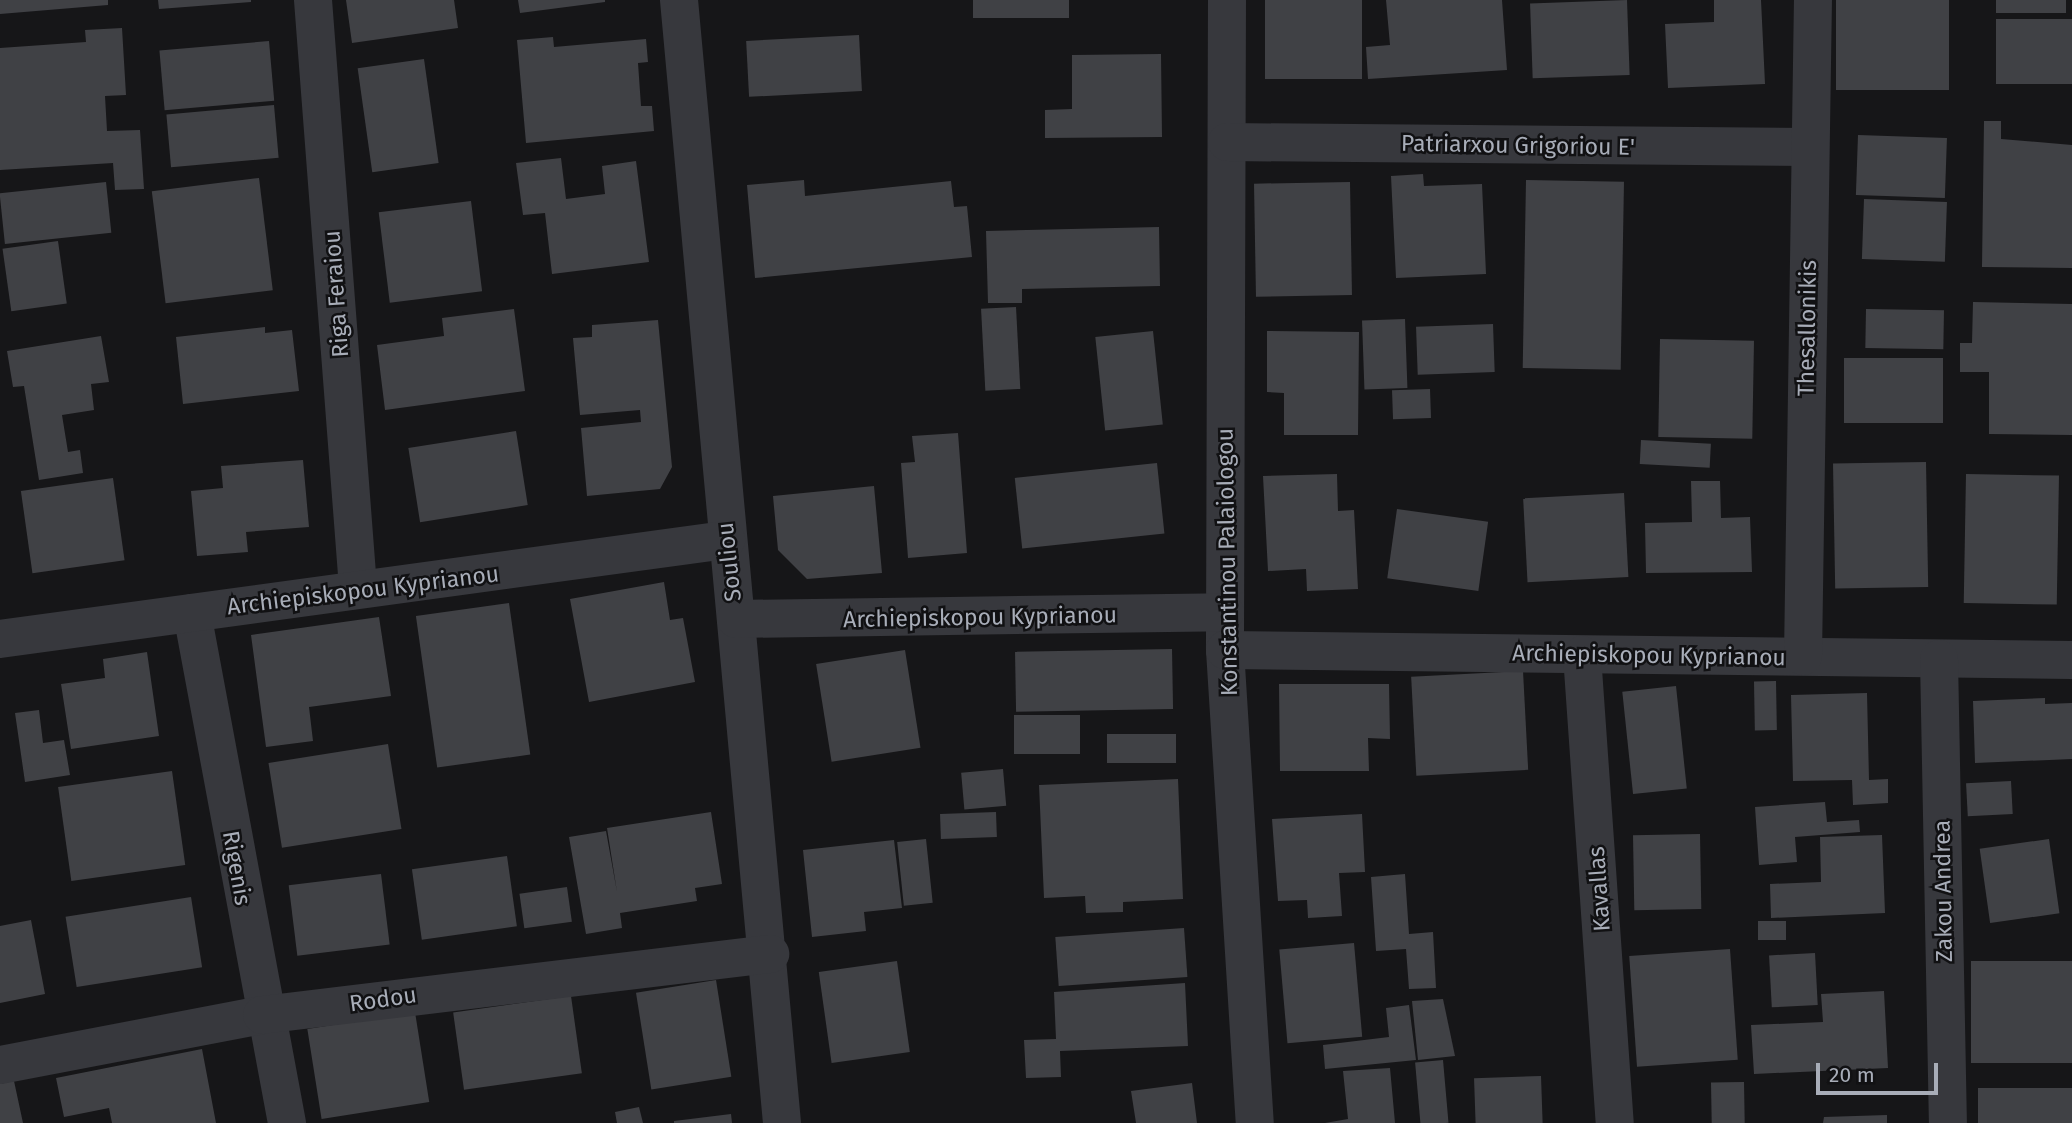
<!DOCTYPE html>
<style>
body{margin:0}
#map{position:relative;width:2072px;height:1123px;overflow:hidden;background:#161618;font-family:"Fira Sans",sans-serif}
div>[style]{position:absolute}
.building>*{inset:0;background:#404145;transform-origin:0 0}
.street>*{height:38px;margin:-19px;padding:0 19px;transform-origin:19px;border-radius:19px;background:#37383d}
span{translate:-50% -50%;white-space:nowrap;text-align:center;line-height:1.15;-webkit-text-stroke:5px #111113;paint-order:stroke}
.street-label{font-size:23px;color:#a8adb8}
.scale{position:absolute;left:1816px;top:1063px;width:122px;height:32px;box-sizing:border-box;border:4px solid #a8adb8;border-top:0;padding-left:9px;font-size:21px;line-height:24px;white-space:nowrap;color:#a8adb8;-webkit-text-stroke:5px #111113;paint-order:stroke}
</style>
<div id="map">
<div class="building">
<div style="clip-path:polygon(0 0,108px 0,108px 5px,0 14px)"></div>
<div style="clip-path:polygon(158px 0,251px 0,251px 2px,159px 9px)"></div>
<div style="clip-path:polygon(346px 0,454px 0,458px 28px,352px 43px)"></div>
<div style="clip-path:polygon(518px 0,605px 0,605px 2px,520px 13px)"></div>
<div style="left:973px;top:0;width:96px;height:18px"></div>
<div style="left:1265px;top:0;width:97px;height:79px"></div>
<div style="clip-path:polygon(1386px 0,1502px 0,1507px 70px,1368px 79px,1366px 47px,1390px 45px)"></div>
<div style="left:1627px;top:0;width:75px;height:97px;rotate:88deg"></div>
<div style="clip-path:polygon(1714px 0,1761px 0,1765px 84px,1668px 88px,1665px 24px,1714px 22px)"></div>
<div style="left:1836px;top:0;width:113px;height:90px"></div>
<div style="left:1996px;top:0;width:70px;height:13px"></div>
<div style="left:2072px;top:19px;width:65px;height:76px;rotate:90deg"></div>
<div style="clip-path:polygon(122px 28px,126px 95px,105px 96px,107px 131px,140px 130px,144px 189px,115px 190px,113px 163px,0 170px,0 48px,86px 42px,85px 30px)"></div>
<div style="left:859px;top:35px;width:56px;height:113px;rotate:87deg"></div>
<div style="clip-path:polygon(553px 37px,554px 47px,646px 39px,648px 62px,638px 63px,641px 106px,652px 106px,654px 131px,526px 143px,517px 40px)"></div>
<div style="left:269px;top:41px;width:60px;height:110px;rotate:85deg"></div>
<div style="clip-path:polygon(1161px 54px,1162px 137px,1045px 138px,1045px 110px,1072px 109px,1072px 55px)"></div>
<div style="left:424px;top:59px;width:105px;height:67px;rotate:82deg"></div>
<div style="left:274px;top:105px;width:53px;height:108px;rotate:85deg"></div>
<div style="clip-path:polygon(1984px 121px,2001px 121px,2001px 139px,2072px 145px,2072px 268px,1982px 267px)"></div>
<div style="left:1858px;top:135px;width:89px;height:60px;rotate:2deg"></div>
<div style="clip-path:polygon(561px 158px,566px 199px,605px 194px,602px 166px,636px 161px,649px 262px,552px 274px,545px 213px,523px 215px,516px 163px)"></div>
<div style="clip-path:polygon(1423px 174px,1424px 186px,1482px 184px,1486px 274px,1396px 278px,1391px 176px)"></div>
<div style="left:259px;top:178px;width:113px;height:108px;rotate:83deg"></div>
<div style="clip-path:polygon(804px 180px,805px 196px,951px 181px,954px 207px,967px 206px,972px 257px,755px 278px,747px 185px)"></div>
<div style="left:1526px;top:180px;width:98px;height:188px;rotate:1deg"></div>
<div style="left:106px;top:182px;width:51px;height:107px;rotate:84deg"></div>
<div style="left:1350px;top:182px;width:113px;height:96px;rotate:89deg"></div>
<div style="left:1864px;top:199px;width:83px;height:60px;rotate:2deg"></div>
<div style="left:471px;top:201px;width:91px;height:93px;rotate:83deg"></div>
<div style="clip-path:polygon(1159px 227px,1160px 286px,1022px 289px,1022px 303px,988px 303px,986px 231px)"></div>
<div style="left:58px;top:241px;width:63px;height:56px;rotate:82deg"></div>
<div style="clip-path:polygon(1973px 302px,2072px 304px,2072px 435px,1989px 434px,1989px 372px,1960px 372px,1960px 343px,1972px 343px)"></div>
<div style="left:1016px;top:307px;width:82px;height:35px;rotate:87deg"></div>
<div style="clip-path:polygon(514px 309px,525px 391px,385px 410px,377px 345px,444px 336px,442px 318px)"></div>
<div style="left:1866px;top:309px;width:78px;height:39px;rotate:1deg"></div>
<div style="left:1405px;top:319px;width:69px;height:43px;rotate:88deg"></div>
<div style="clip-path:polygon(658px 320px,672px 467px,660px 489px,587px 496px,581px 428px,641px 422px,640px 410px,580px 415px,573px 338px,592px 337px,592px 325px)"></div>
<div style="left:1493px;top:324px;width:48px;height:77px;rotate:88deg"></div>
<div style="clip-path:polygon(265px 327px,265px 333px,292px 330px,299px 391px,183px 404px,176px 337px)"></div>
<div style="left:1153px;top:331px;width:94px;height:58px;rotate:84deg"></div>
<div style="clip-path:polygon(1267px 331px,1359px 332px,1358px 435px,1284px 435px,1284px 393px,1267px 392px)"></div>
<div style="clip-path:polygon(101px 336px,109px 382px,91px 384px,94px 410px,62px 415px,68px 452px,80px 450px,83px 473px,39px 480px,24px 386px,13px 387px,7px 351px)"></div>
<div style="left:1660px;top:339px;width:94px;height:98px;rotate:1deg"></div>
<div style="left:1844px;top:358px;width:99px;height:65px"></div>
<div style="left:1430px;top:389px;width:29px;height:38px;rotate:88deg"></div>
<div style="left:516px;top:431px;width:75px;height:109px;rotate:81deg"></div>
<div style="clip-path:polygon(958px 433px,967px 553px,908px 558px,901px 463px,915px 462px,912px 436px)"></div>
<div style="left:1641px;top:440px;width:70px;height:24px;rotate:3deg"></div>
<div style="clip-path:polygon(303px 460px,309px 527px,246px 532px,248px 552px,197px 556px,191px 491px,223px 488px,221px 466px)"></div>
<div style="left:1926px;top:462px;width:125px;height:93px;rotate:89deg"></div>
<div style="left:1157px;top:463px;width:71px;height:143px;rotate:84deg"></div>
<div style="clip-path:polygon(1337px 474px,1338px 511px,1354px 510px,1358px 589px,1307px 591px,1306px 569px,1268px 571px,1263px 476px)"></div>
<div style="left:1966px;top:474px;width:93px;height:129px;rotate:1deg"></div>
<div style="left:113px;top:478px;width:83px;height:93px;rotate:82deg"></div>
<div style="clip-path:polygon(1691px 481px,1720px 481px,1721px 518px,1750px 517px,1752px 572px,1646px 573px,1645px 523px,1692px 522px)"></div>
<div style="clip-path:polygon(874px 486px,882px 573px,807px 579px,778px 550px,773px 496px)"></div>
<div style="left:1624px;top:493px;width:84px;height:101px;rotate:87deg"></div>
<div style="left:1397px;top:509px;width:92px;height:70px;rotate:8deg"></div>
<div style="clip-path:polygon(664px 582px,670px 620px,683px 618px,695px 682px,589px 702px,570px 599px)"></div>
<div style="left:509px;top:603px;width:153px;height:94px;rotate:82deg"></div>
<div style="clip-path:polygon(379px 617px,391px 696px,309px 707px,313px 741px,266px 747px,251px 635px)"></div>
<div style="left:1172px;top:649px;width:60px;height:157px;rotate:89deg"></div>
<div style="left:905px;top:650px;width:99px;height:90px;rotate:81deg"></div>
<div style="clip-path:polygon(147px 652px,159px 736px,71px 749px,61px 684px,105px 678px,103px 659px)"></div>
<div style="left:1523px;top:671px;width:99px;height:112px;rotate:87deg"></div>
<div style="left:1776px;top:681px;width:49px;height:22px;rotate:89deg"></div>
<div style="clip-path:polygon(1279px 684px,1389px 684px,1390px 739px,1368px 738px,1369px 771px,1280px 771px)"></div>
<div style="left:1676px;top:686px;width:103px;height:54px;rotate:84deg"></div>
<div style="clip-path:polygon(1867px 693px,1869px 780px,1888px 779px,1888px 803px,1853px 805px,1852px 780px,1793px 781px,1791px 695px)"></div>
<div style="clip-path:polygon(2045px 698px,2045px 704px,2072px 703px,2072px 759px,1975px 763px,1973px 701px)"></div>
<div style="clip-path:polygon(39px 710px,43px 743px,64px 740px,70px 775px,25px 782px,15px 713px)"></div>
<div style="left:1014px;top:715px;width:66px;height:39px"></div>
<div style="left:1176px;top:734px;width:29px;height:69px;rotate:90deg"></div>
<div style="left:388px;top:744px;width:86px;height:121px;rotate:81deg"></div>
<div style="left:1003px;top:769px;width:37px;height:42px;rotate:85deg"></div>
<div style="left:172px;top:771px;width:95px;height:115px;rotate:82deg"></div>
<div style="clip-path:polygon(1178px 779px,1183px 899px,1123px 902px,1123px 912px,1086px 913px,1085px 896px,1044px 898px,1039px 785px)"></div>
<div style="left:2011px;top:781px;width:33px;height:45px;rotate:87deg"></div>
<div style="clip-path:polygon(1825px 802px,1827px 822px,1859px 820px,1860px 832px,1795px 837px,1797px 862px,1759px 865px,1755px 807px)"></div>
<div style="clip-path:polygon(711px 812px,722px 884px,695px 888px,697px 901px,620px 913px,622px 928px,586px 934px,569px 837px,606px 831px,617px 892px,607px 828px)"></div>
<div style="left:996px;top:812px;width:25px;height:56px;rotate:88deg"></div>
<div style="clip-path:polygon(1362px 814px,1365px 872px,1339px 873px,1342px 916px,1308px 918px,1307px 900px,1278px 901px,1272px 819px)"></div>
<div style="left:1700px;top:834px;width:75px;height:67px;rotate:89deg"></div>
<div style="clip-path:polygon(1882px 835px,1885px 913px,1771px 918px,1770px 884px,1821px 882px,1820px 837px)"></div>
<div style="left:926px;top:839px;width:64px;height:29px;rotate:84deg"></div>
<div style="left:2049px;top:839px;width:75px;height:70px;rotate:82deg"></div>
<div style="clip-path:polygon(894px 840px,902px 908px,864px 912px,866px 931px,812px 937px,803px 850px)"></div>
<div style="left:507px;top:856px;width:71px;height:96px;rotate:82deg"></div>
<div style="left:381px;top:874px;width:71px;height:93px;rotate:83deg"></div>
<div style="clip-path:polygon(1405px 874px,1409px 934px,1433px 932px,1436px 988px,1409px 989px,1406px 949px,1376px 951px,1371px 877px)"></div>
<div style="left:567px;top:887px;width:35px;height:48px;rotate:82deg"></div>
<div style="left:191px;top:897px;width:71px;height:127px;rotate:81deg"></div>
<div style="clip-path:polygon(31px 920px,45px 994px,0 1003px,0 926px)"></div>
<div style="left:1758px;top:921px;width:28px;height:19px"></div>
<div style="left:1184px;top:928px;width:49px;height:129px;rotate:86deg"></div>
<div style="left:1354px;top:943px;width:94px;height:75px;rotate:85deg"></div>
<div style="left:1730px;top:949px;width:111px;height:101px;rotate:86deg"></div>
<div style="left:1815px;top:953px;width:52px;height:46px;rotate:87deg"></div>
<div style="left:897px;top:961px;width:92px;height:79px;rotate:82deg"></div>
<div style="left:2072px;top:961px;width:102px;height:101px;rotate:90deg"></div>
<div style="left:716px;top:980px;width:98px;height:81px;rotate:81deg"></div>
<div style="clip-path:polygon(1185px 983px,1188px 1046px,1060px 1051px,1061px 1077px,1026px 1078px,1024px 1040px,1056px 1039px,1054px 992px)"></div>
<div style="clip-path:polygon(1884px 991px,1888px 1068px,1754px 1074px,1751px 1025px,1823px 1022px,1821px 994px)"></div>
<div style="left:571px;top:996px;width:78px;height:119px;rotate:82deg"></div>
<div style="clip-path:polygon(1443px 999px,1455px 1056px,1418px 1060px,1412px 1001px)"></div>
<div style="clip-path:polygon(1409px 1005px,1416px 1060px,1325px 1069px,1323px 1045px,1389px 1037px,1386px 1008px)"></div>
<div style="left:415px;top:1012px;width:91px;height:109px;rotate:81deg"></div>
<div style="clip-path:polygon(202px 1049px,216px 1123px,112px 1123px,109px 1108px,64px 1117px,56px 1078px)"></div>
<div style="left:1443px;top:1060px;width:63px;height:28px;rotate:85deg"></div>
<div style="clip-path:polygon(1390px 1068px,1395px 1123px,1325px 1123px,1348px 1119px,1343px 1071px)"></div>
<div style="left:1541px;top:1076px;width:47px;height:67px;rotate:88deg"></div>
<div style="clip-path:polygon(14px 1081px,23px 1123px,0 1123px,0 1084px)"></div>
<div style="left:1744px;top:1082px;width:41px;height:33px;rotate:89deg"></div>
<div style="clip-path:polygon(1192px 1083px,1197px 1123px,1136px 1123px,1131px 1091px)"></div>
<div style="left:2072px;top:1088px;width:35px;height:94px;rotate:90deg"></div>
<div style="clip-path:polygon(639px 1107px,643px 1123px,617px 1123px,615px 1112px)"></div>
<div style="clip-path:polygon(731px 1114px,732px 1123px,674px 1123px,674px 1121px)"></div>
<div style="clip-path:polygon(1887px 1115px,1887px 1123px,1823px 1123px,1824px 1117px)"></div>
</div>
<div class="street">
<div style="left:313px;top:0;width:590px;rotate:85.62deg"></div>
<div style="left:679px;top:0;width:1128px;rotate:84.76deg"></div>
<div style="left:1227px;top:0;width:650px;rotate:90.18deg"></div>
<div style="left:1225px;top:650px;width:474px;rotate:86.4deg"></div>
<div style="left:1227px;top:142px;width:582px;rotate:0.49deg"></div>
<div style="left:192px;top:613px;width:519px;rotate:79.45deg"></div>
<div style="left:736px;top:619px;width:489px;rotate:-0.8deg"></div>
<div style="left:0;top:639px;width:733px;rotate:-7.77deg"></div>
<div style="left:1225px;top:650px;width:847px;rotate:0.68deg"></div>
<div style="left:1582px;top:655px;width:469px;rotate:86deg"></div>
<div style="left:1803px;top:656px;width:656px;rotate:-89.13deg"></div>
<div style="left:1939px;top:659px;width:464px;rotate:88.9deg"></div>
<div style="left:0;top:1065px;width:267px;rotate:-10.8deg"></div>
<div style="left:262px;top:1015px;width:512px;rotate:-6.85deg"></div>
</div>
<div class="street-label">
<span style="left:1518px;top:145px;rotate:1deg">Patriarxou Grigoriou E'</span>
<span style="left:336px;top:294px;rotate:-94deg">Riga Feraiou</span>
<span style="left:1807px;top:328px;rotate:-89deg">Thesallonikis</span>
<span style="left:729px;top:562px;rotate:-96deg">Souliou</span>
<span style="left:1227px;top:562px;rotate:-91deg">Konstantinou Palaiologou</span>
<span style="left:363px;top:590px;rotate:-7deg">Archiepiskopou Kyprianou</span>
<span style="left:980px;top:617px;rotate:-1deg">Archiepiskopou Kyprianou</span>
<span style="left:1649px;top:655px;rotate:1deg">Archiepiskopou Kyprianou</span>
<span style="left:237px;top:868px;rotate:80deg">Rigenis</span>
<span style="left:1599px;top:889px;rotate:-94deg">Kavallas</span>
<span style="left:1943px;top:891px;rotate:-91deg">Zakou Andrea</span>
<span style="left:383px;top:999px;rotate:-8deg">Rodou</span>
</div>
<div class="scale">20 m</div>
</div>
